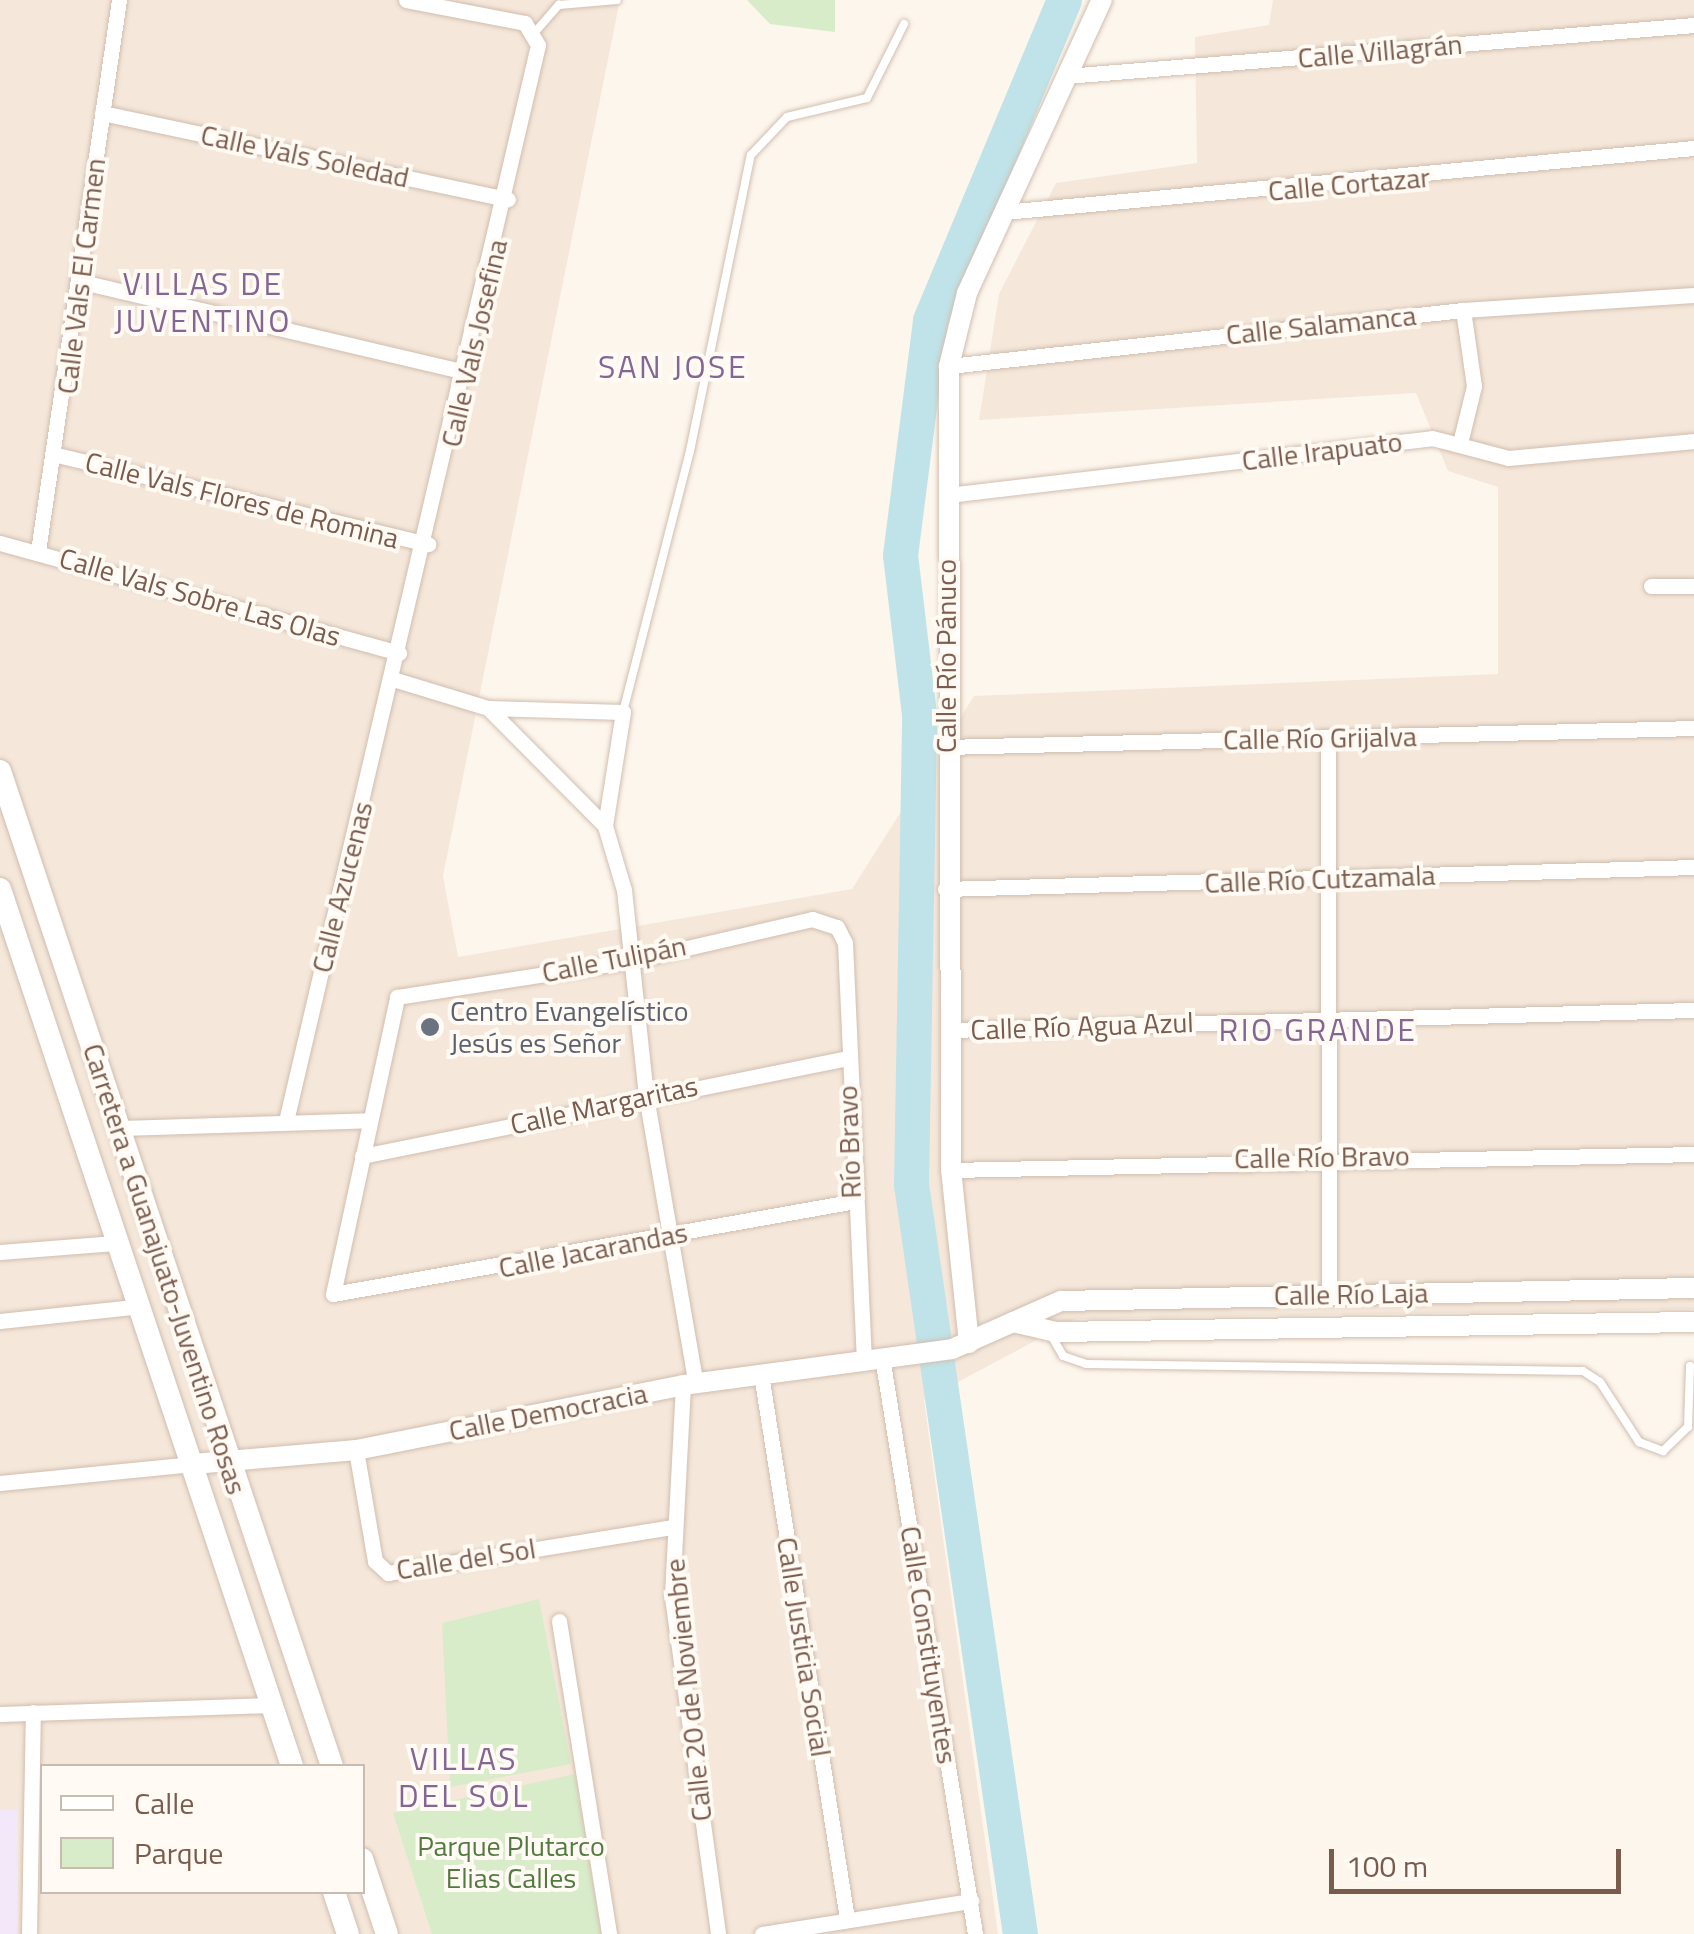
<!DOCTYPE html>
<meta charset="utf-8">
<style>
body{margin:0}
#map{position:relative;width:1694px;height:1934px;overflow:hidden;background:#fdf6ec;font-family:"Titillium Web",sans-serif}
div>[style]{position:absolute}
.residential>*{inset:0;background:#f5e8da}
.education>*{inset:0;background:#f3e8fa;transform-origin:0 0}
.green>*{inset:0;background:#d8ecc9}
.river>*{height:35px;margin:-17.5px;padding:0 17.5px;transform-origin:17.5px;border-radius:17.5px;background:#bfe3e8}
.roads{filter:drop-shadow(0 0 2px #d1beb0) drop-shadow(0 0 2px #d1beb0)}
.service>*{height:8px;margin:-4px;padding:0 4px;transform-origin:4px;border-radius:4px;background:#fff}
.minor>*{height:15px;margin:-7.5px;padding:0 7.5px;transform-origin:7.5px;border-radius:7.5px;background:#fff}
.tertiary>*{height:20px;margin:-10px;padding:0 10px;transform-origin:10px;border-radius:10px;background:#fff}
.secondary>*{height:22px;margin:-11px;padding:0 11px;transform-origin:11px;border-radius:11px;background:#fff}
.dots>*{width:28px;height:28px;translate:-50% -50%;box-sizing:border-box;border:5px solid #fffaf3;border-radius:50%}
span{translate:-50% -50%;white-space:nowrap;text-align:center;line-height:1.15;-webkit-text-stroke:8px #fffaf3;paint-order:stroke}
.street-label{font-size:28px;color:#7a5c4d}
.worship-label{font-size:28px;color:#5b616d}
.left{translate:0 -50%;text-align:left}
.park-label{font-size:28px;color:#537a41}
.quarter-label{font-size:32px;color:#846695;letter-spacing:2.5px}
.legend{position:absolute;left:40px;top:1764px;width:325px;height:130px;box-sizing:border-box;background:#fffaf3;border:2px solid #cabbb1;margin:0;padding:12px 18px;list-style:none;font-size:30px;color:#7a5c4d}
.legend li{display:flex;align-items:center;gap:20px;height:50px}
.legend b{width:50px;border:2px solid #cabbb1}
.scale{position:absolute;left:1329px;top:1849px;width:292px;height:45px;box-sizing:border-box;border:5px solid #7a5c4d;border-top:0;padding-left:12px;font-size:30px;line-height:35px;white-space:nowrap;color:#7a5c4d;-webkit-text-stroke:8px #fffaf3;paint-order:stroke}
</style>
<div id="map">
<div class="residential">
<div style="clip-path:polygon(evenodd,0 0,620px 0,443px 876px,458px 957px,852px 889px,974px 696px,1498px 674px,1498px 487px,1448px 471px,1416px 393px,979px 420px,999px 294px,1056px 183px,1197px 163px,1195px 37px,1269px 25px,1273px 0,1694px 0,1694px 1309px,1076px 1319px,924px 1400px,998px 1934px,0 1934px,0 0,42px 1766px,362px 1766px,362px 1892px,42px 1892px,42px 1766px)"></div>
</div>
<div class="education">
<div style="left:0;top:1810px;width:18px;height:124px"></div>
</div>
<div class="green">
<div style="clip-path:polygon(747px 0,835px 0,835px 32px,770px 24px)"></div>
<div style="clip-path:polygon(539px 1599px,571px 1764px,450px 1787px,442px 1623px)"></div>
<div style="clip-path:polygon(575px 1774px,601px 1934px,432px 1934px,393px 1813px)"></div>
</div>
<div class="river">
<div style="left:1020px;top:1934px;width:758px;rotate:-98.27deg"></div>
<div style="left:911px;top:1184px;width:470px;rotate:-89deg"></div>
<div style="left:919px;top:714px;width:160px;rotate:-96.8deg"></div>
<div style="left:900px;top:555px;width:237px;rotate:-82.7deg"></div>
<div style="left:930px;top:320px;width:347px;rotate:-67.3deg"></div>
</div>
<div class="roads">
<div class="service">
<div style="left:536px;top:31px;width:35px;rotate:-49deg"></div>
<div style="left:559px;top:5px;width:58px;rotate:-4.9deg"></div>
<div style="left:623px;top:712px;width:269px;rotate:-75.6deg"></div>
<div style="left:690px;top:451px;width:302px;rotate:-78.4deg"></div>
<div style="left:751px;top:155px;width:52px;rotate:-46.5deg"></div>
<div style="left:787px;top:117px;width:82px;rotate:-13.4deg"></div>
<div style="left:867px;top:98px;width:83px;rotate:-63.4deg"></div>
<div style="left:1051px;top:1335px;width:24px;rotate:60deg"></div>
<div style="left:1063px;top:1356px;width:24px;rotate:19deg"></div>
<div style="left:1086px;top:1364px;width:497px;rotate:0.8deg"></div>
<div style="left:1583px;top:1371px;width:20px;rotate:33deg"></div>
<div style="left:1600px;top:1382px;width:72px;rotate:57deg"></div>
<div style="left:1639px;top:1442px;width:26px;rotate:21deg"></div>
<div style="left:1663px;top:1451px;width:35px;rotate:-44deg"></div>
<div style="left:1688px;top:1427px;width:61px;rotate:-88.1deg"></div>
</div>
<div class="minor">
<div style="left:1066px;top:76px;width:630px;rotate:-4.64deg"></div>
<div style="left:102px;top:113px;width:415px;rotate:12deg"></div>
<div style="left:1004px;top:212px;width:693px;rotate:-5.3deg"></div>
<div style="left:82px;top:282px;width:393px;rotate:13.2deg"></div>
<div style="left:949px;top:366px;width:517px;rotate:-6.22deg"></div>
<div style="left:1463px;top:310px;width:231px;rotate:-3.7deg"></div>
<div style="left:1460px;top:443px;width:59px;rotate:-76.2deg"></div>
<div style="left:1474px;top:386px;width:77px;rotate:-98.2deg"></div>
<div style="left:57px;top:455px;width:382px;rotate:13.5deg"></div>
<div style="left:948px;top:495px;width:487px;rotate:-6.7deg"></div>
<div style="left:1432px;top:438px;width:79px;rotate:14.7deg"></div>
<div style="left:1508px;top:458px;width:187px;rotate:-5.2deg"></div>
<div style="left:0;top:543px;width:414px;rotate:15.4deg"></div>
<div style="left:38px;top:551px;width:557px;rotate:-81.64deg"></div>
<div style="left:1651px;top:586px;width:43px"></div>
<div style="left:393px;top:679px;width:99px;rotate:17deg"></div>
<div style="left:488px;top:708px;width:166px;rotate:45.2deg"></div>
<div style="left:605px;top:826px;width:67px;rotate:73.5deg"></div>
<div style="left:624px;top:890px;width:207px;rotate:83.9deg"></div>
<div style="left:646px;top:1096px;width:292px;rotate:80.2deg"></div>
<div style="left:488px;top:708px;width:135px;rotate:1.7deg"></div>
<div style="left:623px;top:712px;width:115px;rotate:99deg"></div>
<div style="left:1328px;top:738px;width:556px;rotate:89.9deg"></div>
<div style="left:945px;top:747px;width:749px;rotate:-1.45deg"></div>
<div style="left:945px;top:889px;width:749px;rotate:-1.68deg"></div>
<div style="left:949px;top:1030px;width:745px;rotate:-1.54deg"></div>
<div style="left:286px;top:1121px;width:1105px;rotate:-76.82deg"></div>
<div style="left:538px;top:45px;width:26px;rotate:-121deg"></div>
<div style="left:525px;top:23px;width:121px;rotate:-169.1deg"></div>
<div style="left:121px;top:1128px;width:249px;rotate:-1.8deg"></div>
<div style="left:362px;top:1156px;width:495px;rotate:-11.4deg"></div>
<div style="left:951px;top:1170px;width:743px;rotate:-1.23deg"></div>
<div style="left:850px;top:1202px;width:525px;rotate:169.91deg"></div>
<div style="left:333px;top:1294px;width:304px;rotate:-77.8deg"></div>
<div style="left:397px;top:997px;width:241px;rotate:-8.8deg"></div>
<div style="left:635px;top:960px;width:182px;rotate:-13deg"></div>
<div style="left:812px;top:919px;width:26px;rotate:18deg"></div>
<div style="left:837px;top:927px;width:18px;rotate:63deg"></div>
<div style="left:845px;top:943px;width:415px;rotate:87.4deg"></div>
<div style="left:0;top:1252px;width:115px;rotate:-4.5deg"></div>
<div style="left:0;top:1321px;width:135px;rotate:-6deg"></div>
<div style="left:882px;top:1357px;width:584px;rotate:80.84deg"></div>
<div style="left:761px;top:1374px;width:552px;rotate:81.03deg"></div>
<div style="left:683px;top:1385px;width:212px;rotate:93deg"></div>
<div style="left:672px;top:1597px;width:340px;rotate:82.2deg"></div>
<div style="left:356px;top:1450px;width:113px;rotate:80.3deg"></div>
<div style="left:375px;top:1561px;width:18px;rotate:43deg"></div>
<div style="left:388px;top:1573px;width:289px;rotate:-9.2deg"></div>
<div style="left:0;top:1483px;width:194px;rotate:-5.6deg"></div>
<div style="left:559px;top:1621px;width:317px;rotate:80.9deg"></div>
<div style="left:0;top:1714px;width:271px;rotate:-1.9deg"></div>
<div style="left:29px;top:1934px;width:222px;rotate:-89deg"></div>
<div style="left:762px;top:1934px;width:212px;rotate:-9deg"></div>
</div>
<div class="tertiary">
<div style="left:1013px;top:1322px;width:44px;rotate:13.1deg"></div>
<div style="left:1056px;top:1332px;width:638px;rotate:-0.9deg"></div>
<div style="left:969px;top:1343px;width:174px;rotate:-95.9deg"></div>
<div style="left:951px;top:1170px;width:804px;rotate:-90.14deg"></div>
<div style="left:949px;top:366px;width:75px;rotate:-76.1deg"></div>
<div style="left:967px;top:293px;width:323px;rotate:-65.3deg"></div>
<div style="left:193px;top:1464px;width:164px;rotate:-4.9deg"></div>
<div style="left:356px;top:1450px;width:333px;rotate:-11.2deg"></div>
<div style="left:683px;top:1385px;width:271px;rotate:-7.6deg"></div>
<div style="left:952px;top:1349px;width:119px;rotate:-23.8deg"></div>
<div style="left:1061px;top:1301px;width:633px;rotate:-1.18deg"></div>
</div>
<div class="secondary">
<div style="left:0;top:771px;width:1049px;rotate:71.55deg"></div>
<div style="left:0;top:889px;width:924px;rotate:71.58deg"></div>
<div style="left:362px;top:1859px;width:79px;rotate:71.6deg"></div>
<div style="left:334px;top:1892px;width:44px;rotate:71.6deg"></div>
</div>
</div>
<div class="dots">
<div style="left:430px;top:1027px;background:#6b7280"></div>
</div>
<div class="street-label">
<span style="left:1380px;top:51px;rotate:-5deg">Calle Villagrán</span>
<span style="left:305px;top:156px;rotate:12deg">Calle Vals Soledad</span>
<span style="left:1349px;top:184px;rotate:-5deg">Calle Cortazar</span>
<span style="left:81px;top:276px;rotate:-83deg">Calle Vals El Carmen</span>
<span style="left:1321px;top:325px;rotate:-6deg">Calle Salamanca</span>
<span style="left:474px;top:343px;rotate:-77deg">Calle Vals Josefina</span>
<span style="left:1322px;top:451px;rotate:-7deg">Calle Irapuato</span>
<span style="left:242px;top:500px;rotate:14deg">Calle Vals Flores de Romina</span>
<span style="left:200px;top:597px;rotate:16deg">Calle Vals Sobre Las Olas</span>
<span style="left:946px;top:656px;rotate:-90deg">Calle Río Pánuco</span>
<span style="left:1320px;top:738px;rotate:-1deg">Calle Río Grijalva</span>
<span style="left:1320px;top:879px;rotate:-2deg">Calle Río Cutzamala</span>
<span style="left:342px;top:887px;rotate:-76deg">Calle Azucenas</span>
<span style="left:614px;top:959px;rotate:-11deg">Calle Tulipán</span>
<span style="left:1082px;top:1026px;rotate:-2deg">Calle Río Agua Azul</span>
<span style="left:604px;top:1105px;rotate:-12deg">Calle Margaritas</span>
<span style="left:849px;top:1142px;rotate:-92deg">Río Bravo</span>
<span style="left:1322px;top:1157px;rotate:-1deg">Calle Río Bravo</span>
<span style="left:593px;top:1250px;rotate:-11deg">Calle Jacarandas</span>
<span style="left:165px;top:1269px;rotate:72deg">Carretera a Guanajuato-Juventino Rosas</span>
<span style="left:1351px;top:1294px;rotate:-1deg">Calle Río Laja</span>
<span style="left:548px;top:1412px;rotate:-11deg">Calle Democracia</span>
<span style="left:466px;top:1559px;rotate:-9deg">Calle del Sol</span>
<span style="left:929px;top:1645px;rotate:81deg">Calle Constituyentes</span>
<span style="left:804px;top:1647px;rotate:81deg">Calle Justicia Social</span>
<span style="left:688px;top:1690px;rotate:-96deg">Calle 20 de Noviembre</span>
</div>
<div class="worship-label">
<span class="left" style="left:450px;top:1027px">Centro Evangelístico<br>Jesús es Señor</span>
</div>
<div class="park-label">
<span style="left:511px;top:1862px">Parque Plutarco<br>Elias Calles</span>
</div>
<div class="quarter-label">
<span style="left:203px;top:302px">VILLAS DE<br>JUVENTINO</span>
<span style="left:673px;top:366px">SAN JOSE</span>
<span style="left:1318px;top:1029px">RIO GRANDE</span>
<span style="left:464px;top:1777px">VILLAS<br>DEL SOL</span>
</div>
<ul class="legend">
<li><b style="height:12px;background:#fff"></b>Calle</li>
<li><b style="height:28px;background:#d8ecc9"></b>Parque</li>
</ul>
<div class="scale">100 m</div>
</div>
